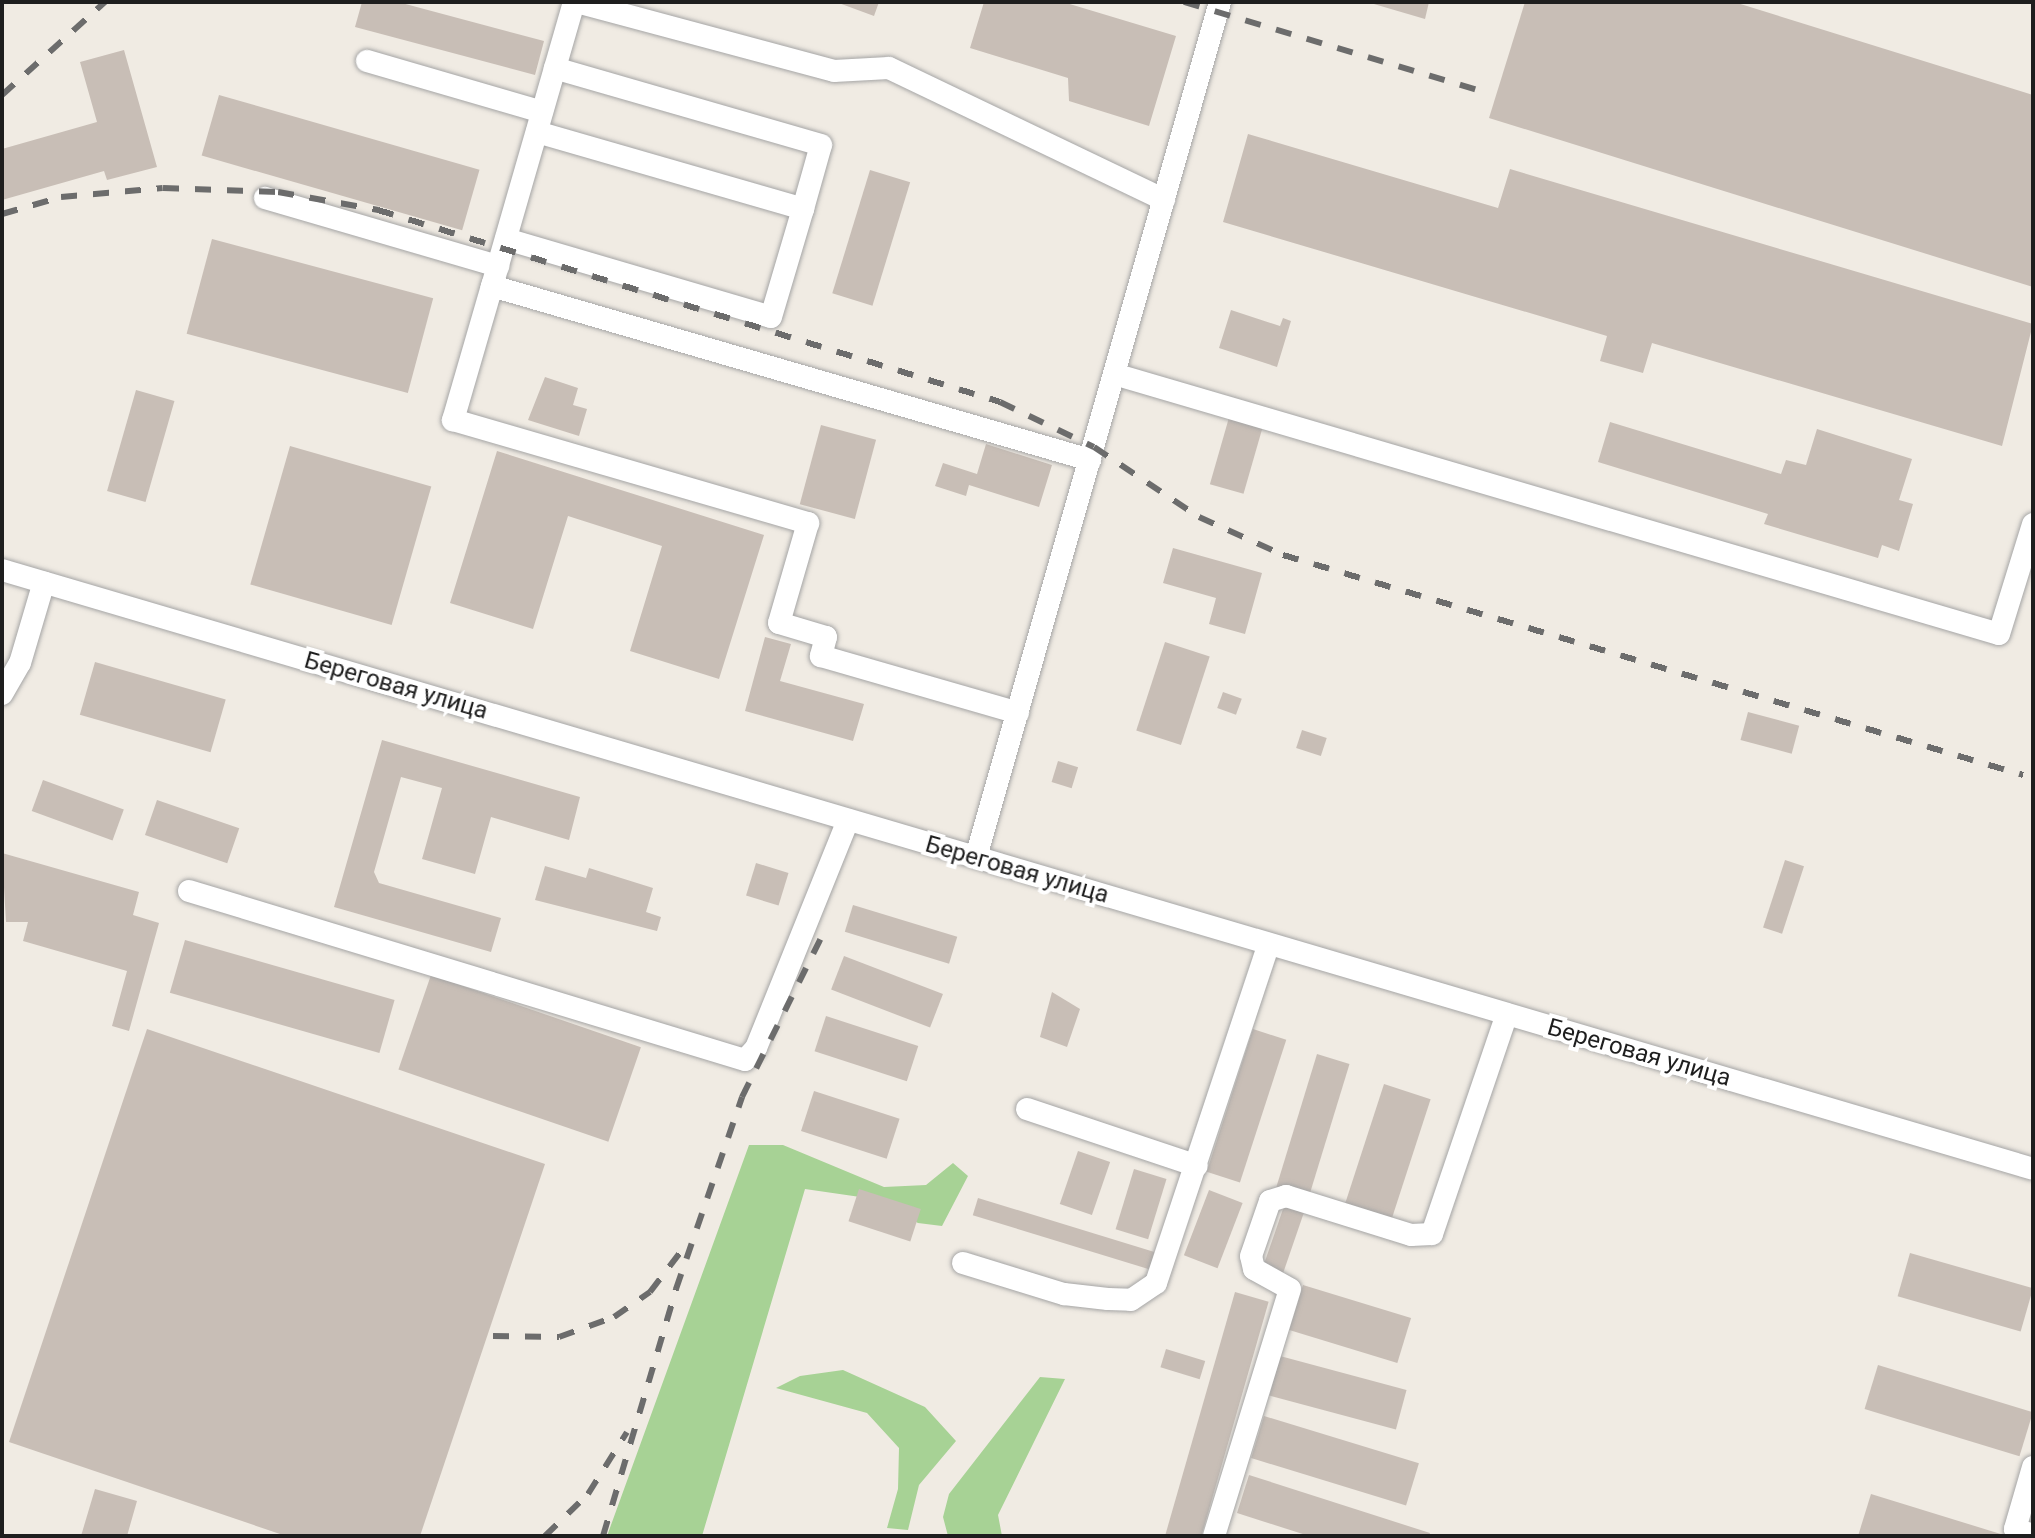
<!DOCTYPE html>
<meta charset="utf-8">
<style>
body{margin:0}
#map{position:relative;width:2035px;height:1538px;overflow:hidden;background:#f0ebe3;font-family:Roboto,sans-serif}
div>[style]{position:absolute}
.forest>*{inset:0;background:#a7d295}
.building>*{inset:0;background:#c8beb6;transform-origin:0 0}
.roads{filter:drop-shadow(0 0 2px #a5a5a5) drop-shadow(0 0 2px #a5a5a5)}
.minor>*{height:22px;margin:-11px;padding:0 11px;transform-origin:11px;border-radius:11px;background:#fff}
.rail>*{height:6px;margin-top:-3px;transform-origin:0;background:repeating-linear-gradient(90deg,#6c6c6c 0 16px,transparent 0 32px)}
span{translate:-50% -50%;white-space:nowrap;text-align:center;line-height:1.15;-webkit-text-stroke:8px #fff;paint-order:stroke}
.street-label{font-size:24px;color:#1e1e1e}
.frame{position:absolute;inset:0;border:4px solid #1e1e1e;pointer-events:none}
</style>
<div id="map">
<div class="forest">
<div style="clip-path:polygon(749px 1145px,783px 1145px,884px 1187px,926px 1185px,953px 1163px,968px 1176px,942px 1226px,918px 1223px,874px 1199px,805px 1189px,702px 1536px,607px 1536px)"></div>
<div style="clip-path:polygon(843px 1370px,925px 1407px,956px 1441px,919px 1485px,908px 1530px,887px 1528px,898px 1489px,899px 1448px,867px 1413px,776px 1388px,800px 1376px)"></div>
<div style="clip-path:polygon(1040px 1377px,1065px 1379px,998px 1515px,1002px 1536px,948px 1536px,943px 1517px,949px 1494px)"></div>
</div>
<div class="building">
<div style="clip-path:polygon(362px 2px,398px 2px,544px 41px,535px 75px,355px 27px)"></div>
<div style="clip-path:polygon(836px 2px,879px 2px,874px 16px)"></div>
<div style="clip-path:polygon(984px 2px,1063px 2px,1176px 36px,1149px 126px,1069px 101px,1068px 78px,970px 48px)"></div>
<div style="clip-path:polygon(1367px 2px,1429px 2px,1425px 19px)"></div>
<div style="clip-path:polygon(1525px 2px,1734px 2px,2033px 95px,2033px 287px,1489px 118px)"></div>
<div style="clip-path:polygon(124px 50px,157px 167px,107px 180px,104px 171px,2px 200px,2px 149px,97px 122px,80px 62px)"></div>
<div style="left:219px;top:95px;width:271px;height:63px;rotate:16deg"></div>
<div style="clip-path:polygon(1248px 134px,1498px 208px,1510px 169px,2033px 324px,2002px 446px,1652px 343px,1643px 373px,1600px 361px,1607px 336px,1223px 222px)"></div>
<div style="left:870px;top:170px;width:42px;height:129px;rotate:17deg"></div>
<div style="left:212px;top:239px;width:229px;height:98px;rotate:15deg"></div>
<div style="clip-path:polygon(1231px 310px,1280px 326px,1283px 318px,1291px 321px,1277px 367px,1219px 348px)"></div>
<div style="clip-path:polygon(545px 377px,578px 388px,573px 405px,587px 409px,579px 436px,528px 420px)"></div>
<div style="left:136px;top:390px;width:40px;height:105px;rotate:16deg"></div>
<div style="left:1230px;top:414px;width:35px;height:73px;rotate:16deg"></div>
<div style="clip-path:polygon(1610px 422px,1781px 474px,1786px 460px,1806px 465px,1817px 429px,1912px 459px,1899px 500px,1913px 504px,1899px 551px,1882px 545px,1878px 558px,1764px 524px,1768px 514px,1598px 462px)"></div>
<div style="left:821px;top:425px;width:57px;height:82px;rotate:15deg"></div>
<div style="clip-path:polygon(986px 444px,1052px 465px,1039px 507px,969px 485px,966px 496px,935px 486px,943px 463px,977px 474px)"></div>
<div style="left:290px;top:446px;width:147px;height:144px;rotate:16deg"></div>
<div style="clip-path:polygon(497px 451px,764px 535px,719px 679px,630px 651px,662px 546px,568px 516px,533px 629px,450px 603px)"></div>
<div style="clip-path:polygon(1173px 548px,1262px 573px,1245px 634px,1209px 624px,1216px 598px,1163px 583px)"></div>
<div style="clip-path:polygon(765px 637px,791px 644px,780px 681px,864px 704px,853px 741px,745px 711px)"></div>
<div style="left:1165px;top:642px;width:47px;height:93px;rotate:18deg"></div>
<div style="left:95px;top:662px;width:136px;height:55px;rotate:16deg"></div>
<div style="left:1223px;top:692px;width:20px;height:17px;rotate:20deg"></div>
<div style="left:1748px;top:712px;width:53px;height:29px;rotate:15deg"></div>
<div style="left:1302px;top:730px;width:26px;height:19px;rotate:18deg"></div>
<div style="clip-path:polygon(382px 740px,580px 797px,569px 840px,491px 817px,475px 874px,422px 859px,442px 788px,401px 777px,374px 872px,379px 883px,501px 918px,491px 952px,334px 907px)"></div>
<div style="left:1058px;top:761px;width:21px;height:22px;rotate:17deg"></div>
<div style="left:43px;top:780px;width:86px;height:33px;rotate:20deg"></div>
<div style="left:157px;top:800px;width:87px;height:37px;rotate:19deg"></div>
<div style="clip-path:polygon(2px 853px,139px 892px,133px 915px,159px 923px,129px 1031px,112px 1026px,127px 971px,23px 941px,28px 922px,6px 922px)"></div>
<div style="left:1785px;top:860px;width:20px;height:71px;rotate:18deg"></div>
<div style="left:756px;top:863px;width:34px;height:34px;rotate:17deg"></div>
<div style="clip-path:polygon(545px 866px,586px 878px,589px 868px,653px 888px,646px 912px,661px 917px,657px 931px,535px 900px)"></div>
<div style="left:853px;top:905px;width:109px;height:28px;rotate:17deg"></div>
<div style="left:185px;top:940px;width:218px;height:55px;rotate:16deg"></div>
<div style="left:844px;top:956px;width:106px;height:36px;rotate:21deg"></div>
<div style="left:431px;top:975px;width:222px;height:100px;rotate:19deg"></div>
<div style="clip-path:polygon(1052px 992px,1080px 1009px,1067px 1047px,1040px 1037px)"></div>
<div style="left:826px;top:1016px;width:97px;height:37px;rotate:18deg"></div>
<div style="clip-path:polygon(147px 1029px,545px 1164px,420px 1536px,286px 1536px,9px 1442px)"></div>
<div style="left:1253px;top:1029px;width:35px;height:150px;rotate:18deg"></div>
<div style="left:1317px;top:1054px;width:34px;height:139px;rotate:17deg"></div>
<div style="left:1384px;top:1084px;width:49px;height:131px;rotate:18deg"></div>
<div style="left:814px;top:1091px;width:90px;height:42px;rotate:18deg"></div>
<div style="left:1078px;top:1151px;width:34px;height:56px;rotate:19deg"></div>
<div style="left:1134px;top:1169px;width:34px;height:63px;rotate:17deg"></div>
<div style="left:859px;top:1189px;width:65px;height:34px;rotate:18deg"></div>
<div style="left:1209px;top:1190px;width:36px;height:70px;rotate:21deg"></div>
<div style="left:978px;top:1198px;width:187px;height:18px;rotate:17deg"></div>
<div style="left:1284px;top:1206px;width:21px;height:65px;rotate:19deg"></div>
<div style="left:1910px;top:1253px;width:128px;height:45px;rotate:16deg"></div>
<div style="left:1303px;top:1285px;width:113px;height:47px;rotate:17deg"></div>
<div style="left:1235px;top:1292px;width:35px;height:256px;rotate:16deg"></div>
<div style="left:1166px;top:1349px;width:41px;height:19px;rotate:17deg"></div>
<div style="left:1280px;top:1356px;width:131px;height:41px;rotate:15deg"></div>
<div style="left:1878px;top:1365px;width:162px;height:46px;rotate:17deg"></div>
<div style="left:1264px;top:1416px;width:162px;height:44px;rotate:17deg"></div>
<div style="clip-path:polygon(1249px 1475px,1430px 1533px,1429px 1536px,1309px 1536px,1237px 1513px)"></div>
<div style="clip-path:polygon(95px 1489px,137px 1501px,127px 1536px,81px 1536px)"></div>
<div style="clip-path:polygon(1871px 1494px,2004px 1535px,2004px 1536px,1858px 1536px)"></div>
</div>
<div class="roads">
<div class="minor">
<div style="left:574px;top:2px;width:296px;rotate:106.1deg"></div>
<div style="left:492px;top:286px;width:623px;rotate:16.22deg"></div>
<div style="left:577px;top:2px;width:266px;rotate:15deg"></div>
<div style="left:834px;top:71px;width:55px;rotate:-3.1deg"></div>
<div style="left:889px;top:68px;width:305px;rotate:25.6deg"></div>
<div style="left:367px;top:61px;width:182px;rotate:16.2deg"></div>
<div style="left:537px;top:132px;width:277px;rotate:16.1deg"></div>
<div style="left:265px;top:198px;width:243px;rotate:16.3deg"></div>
<div style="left:506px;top:239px;width:276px;rotate:16.4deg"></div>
<div style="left:771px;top:317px;width:113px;rotate:-73.5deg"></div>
<div style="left:803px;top:209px;width:66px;rotate:-74.3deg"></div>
<div style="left:821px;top:145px;width:277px;rotate:-163.9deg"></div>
<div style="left:492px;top:286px;width:140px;rotate:106.2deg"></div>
<div style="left:453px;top:420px;width:370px;rotate:16.2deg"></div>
<div style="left:808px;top:523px;width:104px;rotate:106.2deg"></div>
<div style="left:779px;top:623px;width:49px;rotate:16.6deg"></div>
<div style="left:826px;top:637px;width:20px;rotate:105deg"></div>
<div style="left:821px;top:656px;width:205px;rotate:16.1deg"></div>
<div style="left:1114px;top:374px;width:922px;rotate:16.37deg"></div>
<div style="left:1999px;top:634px;width:115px;rotate:-72.8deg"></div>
<div style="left:2px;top:570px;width:2117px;rotate:16.43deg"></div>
<div style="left:2px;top:694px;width:36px;rotate:-60deg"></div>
<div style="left:20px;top:663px;width:84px;rotate:-73.5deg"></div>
<div style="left:976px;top:857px;width:889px;rotate:-74.07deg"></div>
<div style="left:189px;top:891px;width:581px;rotate:16.91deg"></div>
<div style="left:745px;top:1060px;width:16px;rotate:-47deg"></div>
<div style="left:756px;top:1048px;width:246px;rotate:-68deg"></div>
<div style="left:1027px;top:1109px;width:179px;rotate:18.5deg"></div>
<div style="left:963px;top:1263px;width:106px;rotate:17.1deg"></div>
<div style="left:1064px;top:1294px;width:44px;rotate:6.5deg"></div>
<div style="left:1108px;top:1299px;width:23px;rotate:2deg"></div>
<div style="left:1131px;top:1300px;width:30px;rotate:-34deg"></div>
<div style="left:1156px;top:1283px;width:357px;rotate:-71.6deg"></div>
<div style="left:2033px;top:1467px;width:65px;rotate:106.2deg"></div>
<div style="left:2015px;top:1529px;width:19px;rotate:18deg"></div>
<div style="left:1214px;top:1536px;width:258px;rotate:-72.9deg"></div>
<div style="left:1290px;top:1289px;width:41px;rotate:-150.9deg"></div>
<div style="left:1254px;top:1269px;width:13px;rotate:-103deg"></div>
<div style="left:1251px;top:1256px;width:58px;rotate:-70.9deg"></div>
<div style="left:1270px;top:1201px;width:17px;rotate:-17deg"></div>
<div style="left:1286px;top:1196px;width:131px;rotate:17.3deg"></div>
<div style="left:1411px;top:1235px;width:21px;rotate:-3deg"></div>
<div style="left:1432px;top:1234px;width:232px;rotate:-71.2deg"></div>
</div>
</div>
<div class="rail">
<div style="left:1184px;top:2px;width:313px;rotate:16.7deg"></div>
<div style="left:2px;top:95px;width:139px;rotate:-42.1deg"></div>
<div style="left:2px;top:214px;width:61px;rotate:-16.1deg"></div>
<div style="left:61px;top:197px;width:102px;rotate:-5deg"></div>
<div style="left:163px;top:188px;width:115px;rotate:2deg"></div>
<div style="left:278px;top:192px;width:102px;rotate:10.2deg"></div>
<div style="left:378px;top:210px;width:651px;rotate:17.15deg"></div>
<div style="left:1000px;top:402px;width:104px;rotate:25.6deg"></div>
<div style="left:1094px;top:447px;width:126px;rotate:33.7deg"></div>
<div style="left:1199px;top:517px;width:92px;rotate:24.3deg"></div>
<div style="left:1283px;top:555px;width:772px;rotate:16.56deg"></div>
<div style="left:493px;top:1336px;width:66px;rotate:0.9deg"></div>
<div style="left:559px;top:1337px;width:59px;rotate:-20deg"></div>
<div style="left:614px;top:1317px;width:44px;rotate:-34.8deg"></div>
<div style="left:650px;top:1292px;width:53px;rotate:-52.7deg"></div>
<div style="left:545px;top:1536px;width:60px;rotate:-44.3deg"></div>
<div style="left:588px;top:1494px;width:73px;rotate:-57.8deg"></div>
<div style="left:603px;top:1536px;width:258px;rotate:-73.5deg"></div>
<div style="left:676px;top:1289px;width:203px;rotate:-71deg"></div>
<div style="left:742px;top:1097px;width:178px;rotate:-63.6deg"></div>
</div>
<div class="street-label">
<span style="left:396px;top:686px;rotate:16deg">Береговая улица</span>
<span style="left:1017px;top:870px;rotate:16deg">Береговая улица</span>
<span style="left:1639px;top:1053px;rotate:16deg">Береговая улица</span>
</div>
<div class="frame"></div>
</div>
